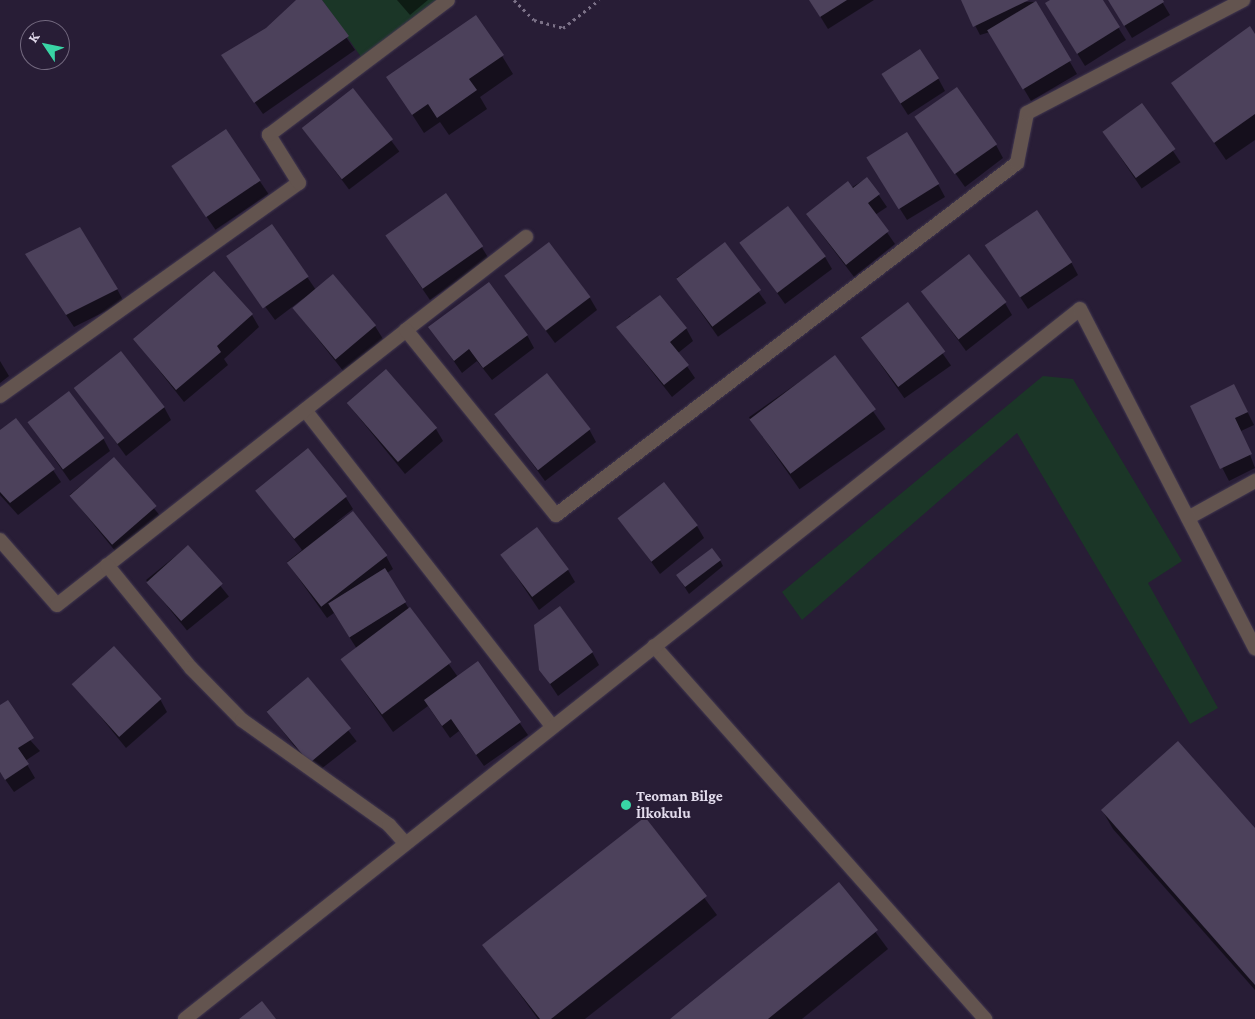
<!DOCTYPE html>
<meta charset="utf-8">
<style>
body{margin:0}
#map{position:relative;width:1255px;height:1019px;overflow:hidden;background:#281d36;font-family:"Crimson Pro",serif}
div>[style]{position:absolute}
.green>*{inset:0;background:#1b3627}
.shadow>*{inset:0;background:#0007;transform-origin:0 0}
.building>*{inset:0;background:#4c415b;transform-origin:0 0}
.path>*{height:3px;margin-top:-1.5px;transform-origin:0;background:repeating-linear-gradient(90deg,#7c7288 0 2.5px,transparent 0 6.5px)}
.roads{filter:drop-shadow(0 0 1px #423850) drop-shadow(0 0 1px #423850)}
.minor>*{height:14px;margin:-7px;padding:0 7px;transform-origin:7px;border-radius:7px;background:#63544f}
.dots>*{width:14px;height:14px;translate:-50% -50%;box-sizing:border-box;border:2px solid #281d36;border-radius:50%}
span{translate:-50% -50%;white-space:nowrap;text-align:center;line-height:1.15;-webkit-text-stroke:4px #281d36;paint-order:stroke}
.poi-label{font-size:15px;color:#e3dced;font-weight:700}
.left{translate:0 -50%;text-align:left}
.north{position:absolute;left:20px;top:20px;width:50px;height:50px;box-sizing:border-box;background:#281d36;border:1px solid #73697f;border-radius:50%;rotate:304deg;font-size:14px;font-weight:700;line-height:20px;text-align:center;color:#e3dced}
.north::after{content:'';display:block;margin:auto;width:18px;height:22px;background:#39d4a5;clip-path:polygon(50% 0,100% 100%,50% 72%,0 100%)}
</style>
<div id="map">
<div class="green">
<div style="clip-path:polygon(322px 0,448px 0,365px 63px)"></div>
<div style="clip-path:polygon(1043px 376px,1073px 379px,1182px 561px,1148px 583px,1218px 708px,1190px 724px,1017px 433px,802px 620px,782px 592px)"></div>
</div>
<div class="shadow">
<div style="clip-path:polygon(297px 0,320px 0,355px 50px,263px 114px,222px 56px,267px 29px)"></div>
<div style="clip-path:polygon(397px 0,428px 0,410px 15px)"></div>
<div style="clip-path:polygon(810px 0,874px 0,828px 29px)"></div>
<div style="clip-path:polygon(962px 0,1035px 2px,1077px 74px,1031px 101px,990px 32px,980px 35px)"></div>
<div style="clip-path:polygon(1053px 0,1101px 0,1126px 40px,1085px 66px,1054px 16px)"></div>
<div style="clip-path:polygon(1109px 0,1161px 0,1170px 15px,1132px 38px)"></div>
<div style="clip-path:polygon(1255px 36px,1255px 140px,1226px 160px,1173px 83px)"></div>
<div style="clip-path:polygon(502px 56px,513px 74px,480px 97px,487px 109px,449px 135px,440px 122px,424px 133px,388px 77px)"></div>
<div style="clip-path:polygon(938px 78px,945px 91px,908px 115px,890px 87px)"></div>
<div style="left:353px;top:90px;width:77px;height:63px;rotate:53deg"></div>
<div style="left:1142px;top:105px;width:69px;height:47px;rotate:56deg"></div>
<div style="clip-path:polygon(915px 117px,996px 145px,1003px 158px,965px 187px)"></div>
<div style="left:226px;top:131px;width:76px;height:64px;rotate:56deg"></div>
<div style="clip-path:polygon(876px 171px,938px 184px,945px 197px,907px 220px)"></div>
<div style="clip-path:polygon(867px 178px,887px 207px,875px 215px,895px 244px,854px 277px,807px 215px)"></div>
<div style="clip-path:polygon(272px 226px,316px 290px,375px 326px,383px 339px,344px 372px,294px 309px,304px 298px,275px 320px,228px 257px)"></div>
<div style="clip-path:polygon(741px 243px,825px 257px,832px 269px,785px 304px)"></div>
<div style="left:725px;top:244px;width:72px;height:59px;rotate:55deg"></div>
<div style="clip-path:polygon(481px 246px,489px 259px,430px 300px,395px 249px)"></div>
<div style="clip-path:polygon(986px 246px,1071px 262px,1078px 275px,1028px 309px)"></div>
<div style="clip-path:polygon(34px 267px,117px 289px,124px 302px,74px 327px)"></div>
<div style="clip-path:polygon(506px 277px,590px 298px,597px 310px,555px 343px)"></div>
<div style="clip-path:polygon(922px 291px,1005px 303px,1012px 315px,966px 351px)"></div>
<div style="left:908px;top:304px;width:75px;height:57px;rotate:55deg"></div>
<div style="clip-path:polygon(252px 315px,259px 327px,224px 359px,228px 365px,184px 402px,135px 340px)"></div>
<div style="clip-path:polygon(630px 316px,686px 328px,693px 341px,678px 353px,695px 378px,672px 397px,617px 327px)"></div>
<div style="clip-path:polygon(430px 327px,527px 335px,534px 348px,492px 380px,477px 361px,462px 373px)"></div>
<div style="left:835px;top:357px;width:88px;height:105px;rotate:55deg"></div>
<div style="clip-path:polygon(0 361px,9px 376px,0 383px)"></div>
<div style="clip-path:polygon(76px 388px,164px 407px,171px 420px,126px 456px)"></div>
<div style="clip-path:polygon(1241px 399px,1254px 425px,1241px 431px,1255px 468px,1229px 481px,1191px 407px)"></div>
<div style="clip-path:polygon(348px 404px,436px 429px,443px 441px,405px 474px)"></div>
<div style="clip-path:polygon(496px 414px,589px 429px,596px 442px,545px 481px)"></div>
<div style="clip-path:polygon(29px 423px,103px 438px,110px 451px,70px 481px)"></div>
<div style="clip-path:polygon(0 431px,53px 470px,61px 482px,18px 515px,0 495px)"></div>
<div style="left:114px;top:459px;width:78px;height:57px;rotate:51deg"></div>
<div style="clip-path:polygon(257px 491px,345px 496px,353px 509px,335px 523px,353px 513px,386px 556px,393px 569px,387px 573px,409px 609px,458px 677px,478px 663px,528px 735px,484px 766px,459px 731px,450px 738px,428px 706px,393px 732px,342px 660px,357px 649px,334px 613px,327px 618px,287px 562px,302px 550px)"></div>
<div style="clip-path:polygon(620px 519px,697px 526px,704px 538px,660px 574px)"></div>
<div style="left:188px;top:546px;width:65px;height:54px;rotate:51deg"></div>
<div style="clip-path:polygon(502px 555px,568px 570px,575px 582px,539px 610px)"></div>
<div style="clip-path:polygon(720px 560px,723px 566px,689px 594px,682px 583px)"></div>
<div style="clip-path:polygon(592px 652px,599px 665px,558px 696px,540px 669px)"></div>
<div style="left:308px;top:679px;width:79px;height:52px;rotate:52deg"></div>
<div style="clip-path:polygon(74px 684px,160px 699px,167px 712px,126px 748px)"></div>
<div style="clip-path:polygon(0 707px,40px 751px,25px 761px,35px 778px,14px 792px,0 772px)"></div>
<div style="clip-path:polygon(1102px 810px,1255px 830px,1255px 990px,1113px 829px)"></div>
<div style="clip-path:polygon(645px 818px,717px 915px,585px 1019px,538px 1019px,484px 945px)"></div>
<div style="clip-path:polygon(839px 883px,888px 949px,802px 1019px,672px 1019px)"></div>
</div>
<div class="building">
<div style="clip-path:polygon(296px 0,322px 0,349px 36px,254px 103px,221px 55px,266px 28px)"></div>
<div style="clip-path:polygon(809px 0,847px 0,820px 17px)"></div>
<div style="clip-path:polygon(961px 0,1029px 0,973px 27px)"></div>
<div style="clip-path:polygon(1050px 0,1103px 0,1120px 27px,1077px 54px,1045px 3px)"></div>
<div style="clip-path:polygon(1108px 0,1163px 0,1164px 2px,1124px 26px)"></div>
<div style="left:1036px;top:1px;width:69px;height:57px;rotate:59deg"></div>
<div style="clip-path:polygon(476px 15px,504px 55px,469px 79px,477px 90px,437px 118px,428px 104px,412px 115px,386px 77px)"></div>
<div style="clip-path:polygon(1250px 26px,1255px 34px,1255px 114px,1214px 143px,1171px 83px)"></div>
<div style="left:920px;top:49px;width:35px;height:46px;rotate:57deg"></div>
<div style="left:957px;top:87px;width:70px;height:52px;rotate:55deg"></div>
<div style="left:353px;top:88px;width:65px;height:65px;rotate:52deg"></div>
<div style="left:1142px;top:103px;width:57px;height:49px;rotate:54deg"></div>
<div style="left:226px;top:129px;width:62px;height:66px;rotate:56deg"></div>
<div style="left:907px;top:132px;width:61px;height:48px;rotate:58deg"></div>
<div style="clip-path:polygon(867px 177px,880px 194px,868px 203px,889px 231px,846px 265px,806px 214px,848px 181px,853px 188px)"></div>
<div style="left:446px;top:193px;width:65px;height:74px;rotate:55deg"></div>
<div style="left:788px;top:206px;width:63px;height:61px;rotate:53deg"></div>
<div style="left:1037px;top:210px;width:63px;height:63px;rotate:56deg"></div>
<div style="left:272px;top:224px;width:64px;height:56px;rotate:55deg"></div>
<div style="clip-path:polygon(80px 227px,118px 289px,66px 315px,25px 254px)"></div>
<div style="left:549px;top:242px;width:69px;height:56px;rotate:53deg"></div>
<div style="left:725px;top:242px;width:60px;height:61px;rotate:53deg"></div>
<div style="left:969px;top:254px;width:61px;height:61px;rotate:52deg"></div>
<div style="clip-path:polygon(214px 271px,253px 314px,217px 346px,221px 352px,176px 390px,133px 339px)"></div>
<div style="left:333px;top:274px;width:67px;height:53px;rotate:50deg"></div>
<div style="clip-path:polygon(489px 282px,528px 335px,483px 368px,469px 349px,454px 361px,428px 327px)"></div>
<div style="clip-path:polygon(660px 295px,687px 328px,670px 342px,689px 365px,664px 385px,616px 327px)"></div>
<div style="left:908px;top:302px;width:62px;height:59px;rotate:53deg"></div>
<div style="left:121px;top:351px;width:71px;height:60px;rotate:52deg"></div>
<div style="left:835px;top:355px;width:68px;height:107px;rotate:53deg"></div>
<div style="left:386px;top:369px;width:78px;height:52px;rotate:49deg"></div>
<div style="left:547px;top:373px;width:71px;height:67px;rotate:52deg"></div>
<div style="clip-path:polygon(1234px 384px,1248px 412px,1235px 418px,1252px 454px,1220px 469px,1190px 406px)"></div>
<div style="left:69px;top:391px;width:59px;height:52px;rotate:53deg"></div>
<div style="clip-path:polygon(16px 418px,55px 469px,10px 503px,0 492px,0 430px)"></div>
<div style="left:308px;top:448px;width:62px;height:68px;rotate:51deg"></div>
<div style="left:114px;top:457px;width:65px;height:59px;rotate:49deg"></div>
<div style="left:664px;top:482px;width:55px;height:59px;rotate:52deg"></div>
<div style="left:353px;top:511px;width:56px;height:84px;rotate:52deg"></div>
<div style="left:537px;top:527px;width:53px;height:46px;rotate:53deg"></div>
<div style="left:188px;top:545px;width:52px;height:56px;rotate:48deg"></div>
<div style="left:712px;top:548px;width:15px;height:45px;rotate:53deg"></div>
<div style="left:385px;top:568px;width:40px;height:67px;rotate:58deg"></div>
<div style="clip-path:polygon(560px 606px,593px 652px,550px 684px,539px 670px,534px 625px)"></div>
<div style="left:410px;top:607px;width:69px;height:87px;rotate:53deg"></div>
<div style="left:114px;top:646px;width:71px;height:57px;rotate:48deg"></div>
<div style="clip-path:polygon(478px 661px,521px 722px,476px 755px,451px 719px,442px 726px,424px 700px)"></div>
<div style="left:308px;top:677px;width:67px;height:54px;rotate:50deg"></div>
<div style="clip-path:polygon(8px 700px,34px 738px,18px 748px,29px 764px,5px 780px,0 772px,0 705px)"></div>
<div style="clip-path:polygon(1178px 741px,1255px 828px,1255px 985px,1101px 810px)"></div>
<div style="clip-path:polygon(645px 817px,707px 896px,551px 1019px,540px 1019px,482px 945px)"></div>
<div style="clip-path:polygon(839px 882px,878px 930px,768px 1019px,670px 1019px)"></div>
<div style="clip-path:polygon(262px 1001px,276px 1019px,239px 1019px)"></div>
</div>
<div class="path">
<div style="left:514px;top:0;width:28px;rotate:45deg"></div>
<div style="left:534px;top:20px;width:30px;rotate:15deg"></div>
<div style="left:563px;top:28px;width:46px;rotate:-37.9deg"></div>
</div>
<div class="roads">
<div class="minor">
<div style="left:406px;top:330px;width:152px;rotate:-37.8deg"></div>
<div style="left:0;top:396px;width:367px;rotate:-35.5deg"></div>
<div style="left:299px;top:183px;width:57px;rotate:-122deg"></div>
<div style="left:269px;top:135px;width:224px;rotate:-37deg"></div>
<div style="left:305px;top:410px;width:401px;rotate:52deg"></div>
<div style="left:1188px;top:518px;width:77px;rotate:-28.9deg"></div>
<div style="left:0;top:540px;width:86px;rotate:48.8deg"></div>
<div style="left:57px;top:605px;width:444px;rotate:-38.2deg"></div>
<div style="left:406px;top:330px;width:238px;rotate:51deg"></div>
<div style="left:556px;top:515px;width:580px;rotate:-37.36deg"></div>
<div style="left:1017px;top:163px;width:51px;rotate:-78.7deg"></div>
<div style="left:1027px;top:113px;width:244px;rotate:-27.6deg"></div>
<div style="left:107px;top:565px;width:133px;rotate:50.8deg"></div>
<div style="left:191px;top:668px;width:73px;rotate:45.6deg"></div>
<div style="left:242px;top:720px;width:181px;rotate:35.5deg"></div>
<div style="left:389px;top:825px;width:24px;rotate:48deg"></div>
<div style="left:654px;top:646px;width:499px;rotate:48.4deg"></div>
<div style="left:185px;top:1019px;width:1142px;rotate:-38.42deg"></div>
<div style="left:1080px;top:309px;width:382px;rotate:62.7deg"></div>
</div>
</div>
<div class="dots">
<div style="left:626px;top:805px;background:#39d4a5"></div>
</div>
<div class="poi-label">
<span class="left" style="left:636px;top:805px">Teoman Bilge<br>İlkokulu</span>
</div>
<div class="north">K</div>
</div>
